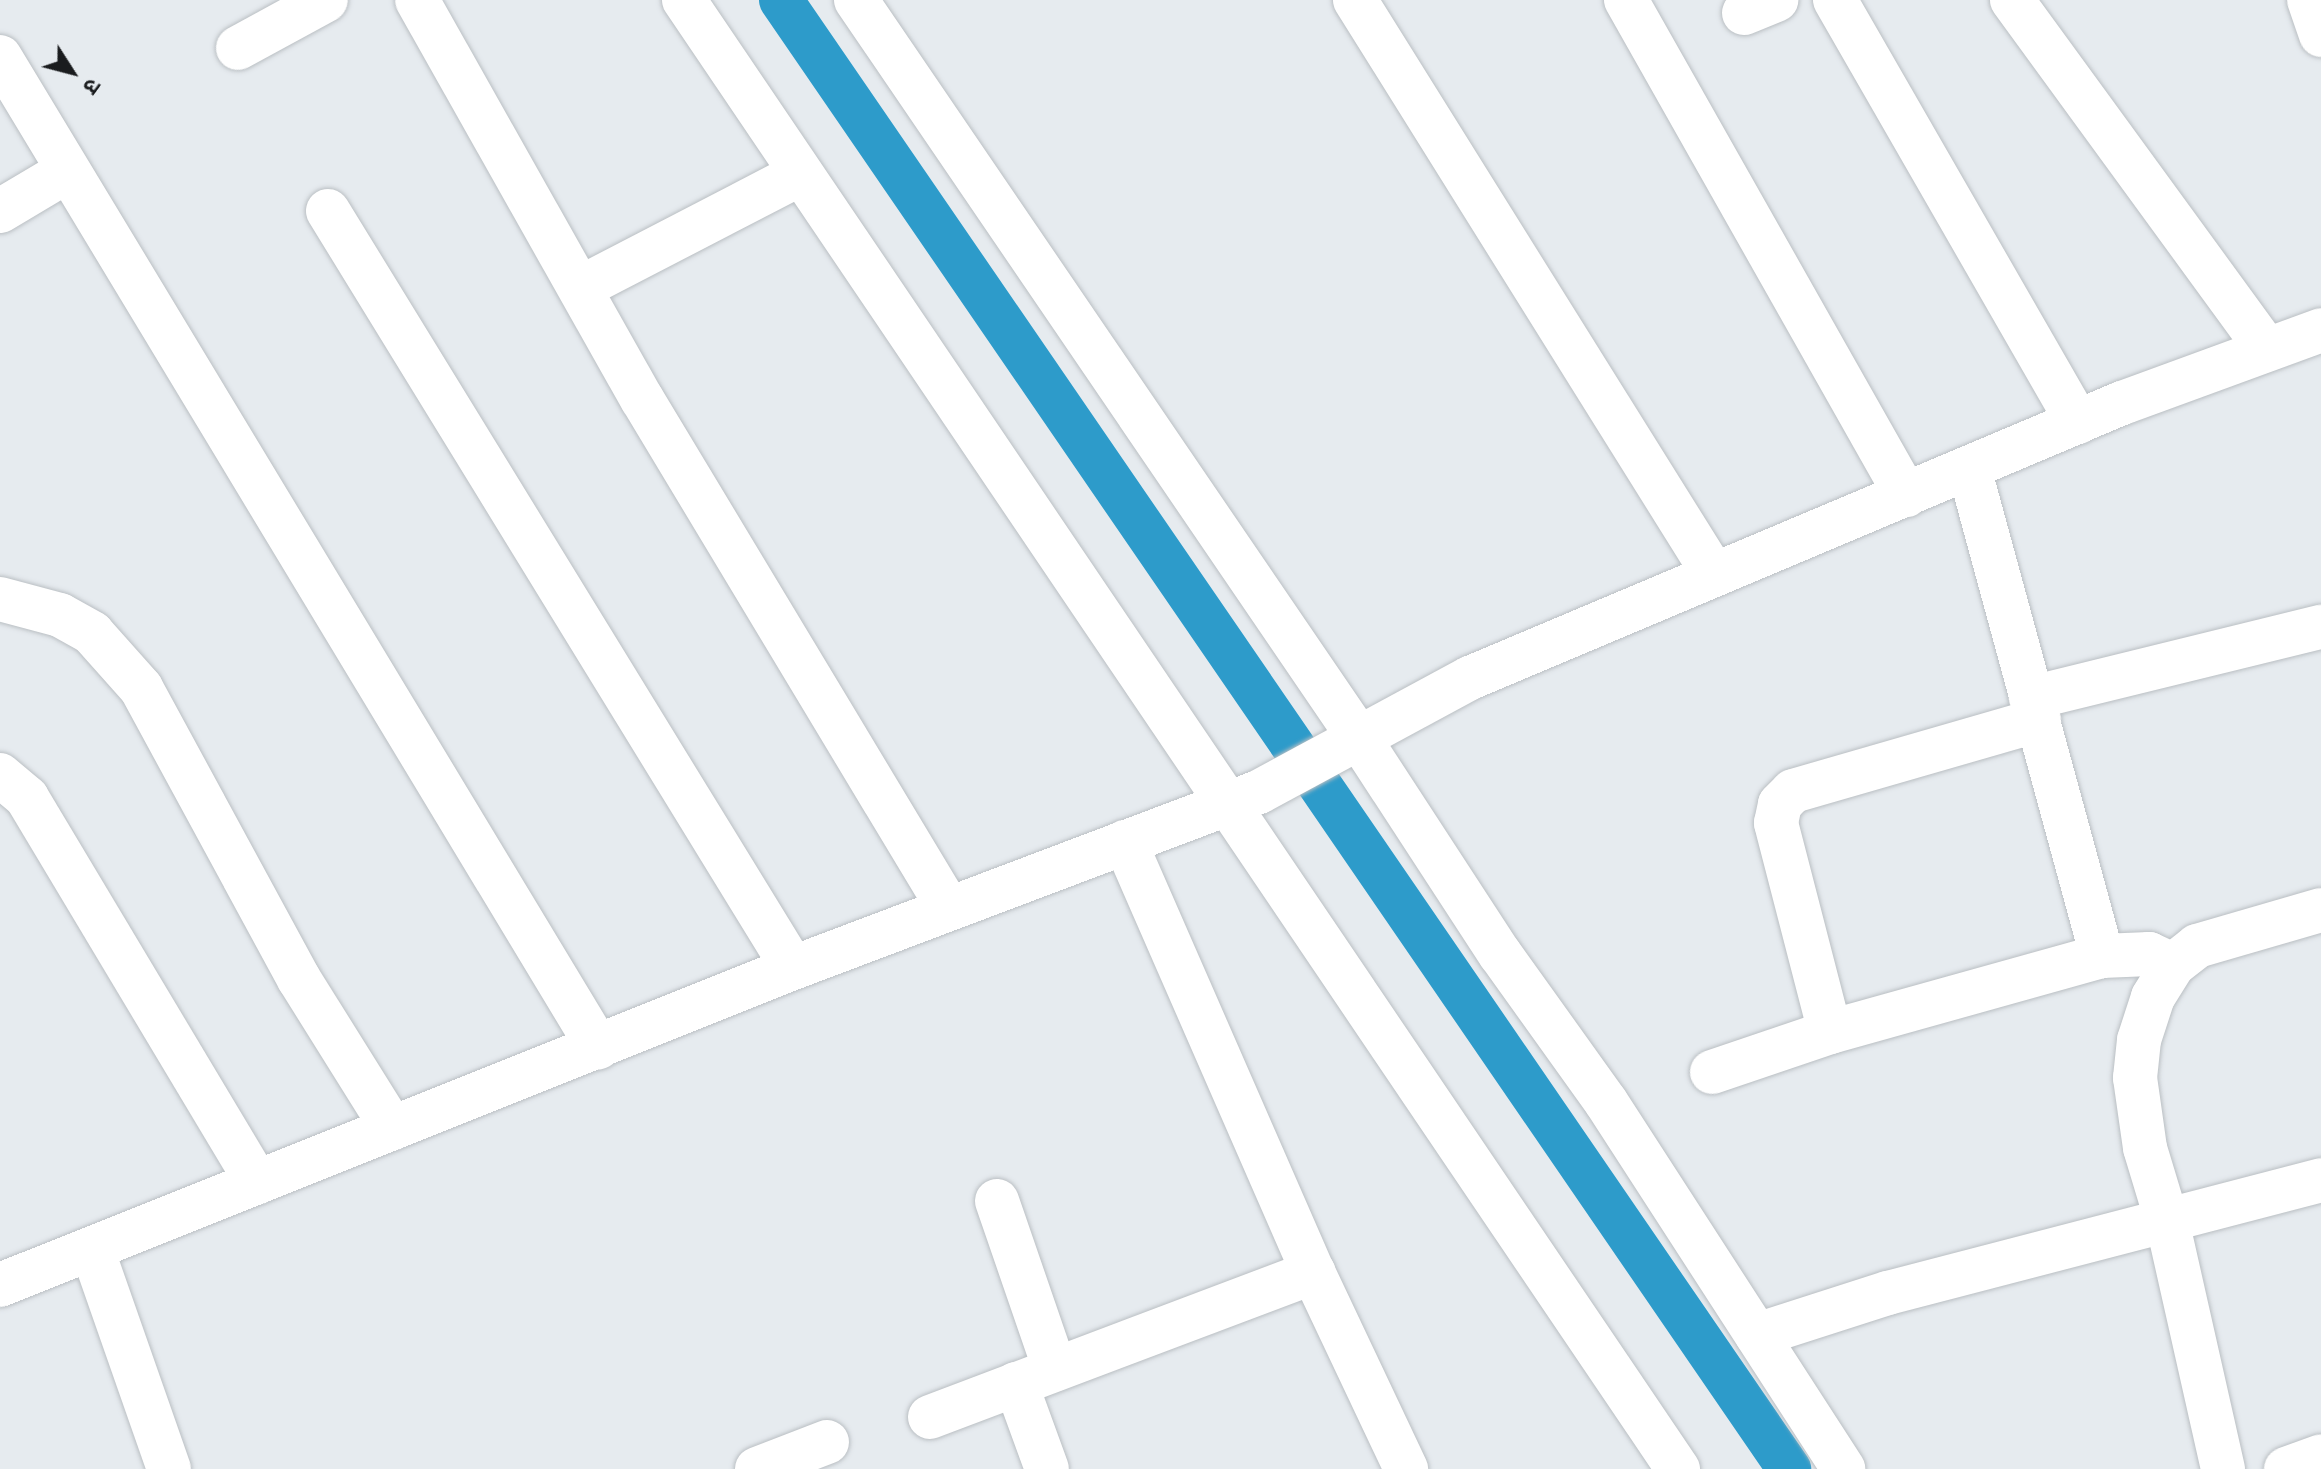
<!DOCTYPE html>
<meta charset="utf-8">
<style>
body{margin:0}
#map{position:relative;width:2321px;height:1469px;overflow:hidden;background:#e6ebef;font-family:Signika,"Noto Sans Devanagari",sans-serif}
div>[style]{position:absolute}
.canal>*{height:44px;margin:-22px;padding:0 22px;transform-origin:22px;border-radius:22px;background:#2d9bca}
.roads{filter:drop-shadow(0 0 2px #babfc3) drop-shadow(0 0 2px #babfc3)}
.minor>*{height:44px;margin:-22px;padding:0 22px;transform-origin:22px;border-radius:22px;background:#fff}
span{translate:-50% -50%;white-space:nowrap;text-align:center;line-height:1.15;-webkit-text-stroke:7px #e6ebef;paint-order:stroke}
.north{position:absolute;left:32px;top:32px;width:80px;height:80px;-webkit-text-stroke:6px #e6ebef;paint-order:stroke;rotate:126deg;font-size:22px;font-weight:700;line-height:32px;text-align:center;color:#1a1c1e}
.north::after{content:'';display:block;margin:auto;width:28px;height:36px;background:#1a1c1e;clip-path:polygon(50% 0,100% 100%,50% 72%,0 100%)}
</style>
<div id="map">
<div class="canal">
<div style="left:781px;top:0;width:1782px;rotate:55.54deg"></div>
</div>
<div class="roads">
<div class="minor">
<div style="left:417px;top:0;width:458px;rotate:60.6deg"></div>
<div style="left:642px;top:399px;width:595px;rotate:58.95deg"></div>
<div style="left:684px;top:0;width:1774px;rotate:55.92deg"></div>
<div style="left:856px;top:0;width:890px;rotate:55.72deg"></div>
<div style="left:1357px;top:735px;width:262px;rotate:56.9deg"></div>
<div style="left:1500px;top:954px;width:182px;rotate:54.4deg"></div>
<div style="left:1606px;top:1102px;width:437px;rotate:57.1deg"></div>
<div style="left:1355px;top:0;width:676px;rotate:58deg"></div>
<div style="left:1626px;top:0;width:569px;rotate:60.51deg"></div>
<div style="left:1835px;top:0;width:487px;rotate:60.1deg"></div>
<div style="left:2012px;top:0;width:429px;rotate:53.9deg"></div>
<div style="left:2309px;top:0;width:37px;rotate:71deg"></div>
<div style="left:1744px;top:13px;width:35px;rotate:-22deg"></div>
<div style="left:238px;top:48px;width:100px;rotate:-28.6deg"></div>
<div style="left:0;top:57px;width:1157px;rotate:58.87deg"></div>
<div style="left:0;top:211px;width:78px;rotate:-30.8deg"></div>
<div style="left:328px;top:211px;width:888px;rotate:58.44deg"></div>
<div style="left:580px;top:288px;width:248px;rotate:-27.4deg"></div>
<div style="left:1969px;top:468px;width:506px;rotate:74.75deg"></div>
<div style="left:0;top:599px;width:62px;rotate:14.9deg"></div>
<div style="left:60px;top:615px;width:37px;rotate:29deg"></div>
<div style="left:92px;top:633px;width:74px;rotate:48.3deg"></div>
<div style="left:141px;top:688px;width:331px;rotate:61.5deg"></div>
<div style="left:299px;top:979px;width:176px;rotate:58deg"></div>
<div style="left:2031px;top:698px;width:299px;rotate:-13.8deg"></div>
<div style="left:0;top:775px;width:35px;rotate:40deg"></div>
<div style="left:27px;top:798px;width:448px;rotate:59.1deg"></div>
<div style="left:1125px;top:842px;width:469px;rotate:66.4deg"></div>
<div style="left:1313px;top:1272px;width:218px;rotate:64.7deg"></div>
<div style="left:1830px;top:1032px;width:216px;rotate:-104.5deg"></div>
<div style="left:1776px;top:823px;width:19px;rotate:-78deg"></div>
<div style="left:1780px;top:804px;width:18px;rotate:-45deg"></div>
<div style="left:1793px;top:791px;width:256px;rotate:-16.1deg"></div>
<div style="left:1712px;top:1072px;width:125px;rotate:-18.7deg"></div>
<div style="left:1830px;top:1032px;width:282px;rotate:-15.6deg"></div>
<div style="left:2102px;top:956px;width:47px;rotate:-2.4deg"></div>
<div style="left:2149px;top:954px;width:26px;rotate:25deg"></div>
<div style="left:997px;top:1201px;width:178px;rotate:71deg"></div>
<div style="left:92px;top:1249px;width:233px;rotate:70.7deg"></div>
<div style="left:0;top:1285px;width:854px;rotate:-21.79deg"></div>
<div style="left:793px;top:968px;width:498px;rotate:-20.7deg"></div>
<div style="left:1259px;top:792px;width:240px;rotate:-28.4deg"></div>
<div style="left:1470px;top:678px;width:708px;rotate:-22.87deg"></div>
<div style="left:2122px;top:403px;width:212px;rotate:-20.1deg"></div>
<div style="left:1757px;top:1335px;width:138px;rotate:-17.8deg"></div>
<div style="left:1888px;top:1293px;width:448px;rotate:-14.6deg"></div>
<div style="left:1016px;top:1384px;width:90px;rotate:70deg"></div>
<div style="left:930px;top:1417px;width:410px;rotate:-20.7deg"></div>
<div style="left:757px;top:1469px;width:75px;rotate:-21.1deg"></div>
<div style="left:2223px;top:1469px;width:254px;rotate:-102.7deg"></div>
<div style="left:2167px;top:1221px;width:76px;rotate:-106.8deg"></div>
<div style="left:2145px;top:1148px;width:71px;rotate:-98.1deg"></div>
<div style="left:2135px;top:1078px;width:38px;rotate:-84deg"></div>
<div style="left:2139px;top:1040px;width:45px;rotate:-72deg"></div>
<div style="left:2153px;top:997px;width:38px;rotate:-58deg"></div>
<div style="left:2173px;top:965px;width:31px;rotate:-38deg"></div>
<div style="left:2197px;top:946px;width:129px;rotate:-16.2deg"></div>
<div style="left:2286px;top:1469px;width:37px;rotate:-20deg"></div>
</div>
</div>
<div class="north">उ</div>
</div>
